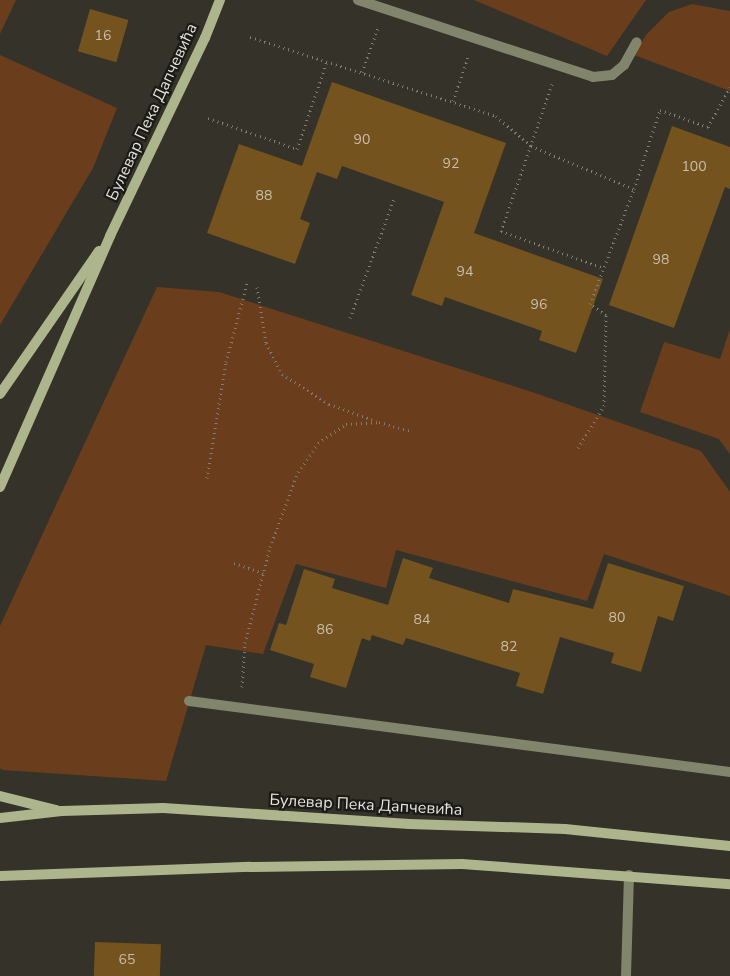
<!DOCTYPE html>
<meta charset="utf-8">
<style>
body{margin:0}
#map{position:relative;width:730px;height:976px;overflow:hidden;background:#343229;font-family:"Nunito Sans",sans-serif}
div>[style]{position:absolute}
.green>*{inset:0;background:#6a3e1c}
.building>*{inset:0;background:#74531e;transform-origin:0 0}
.path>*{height:3px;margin-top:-1.5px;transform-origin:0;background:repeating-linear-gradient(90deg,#7f7d75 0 1px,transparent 0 5px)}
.lane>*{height:10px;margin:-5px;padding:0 5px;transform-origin:5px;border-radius:5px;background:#80856c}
.street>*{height:10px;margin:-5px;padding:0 5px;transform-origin:5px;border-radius:5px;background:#80856c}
.secondary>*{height:10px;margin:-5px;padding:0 5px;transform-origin:5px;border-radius:5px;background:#adb58d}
span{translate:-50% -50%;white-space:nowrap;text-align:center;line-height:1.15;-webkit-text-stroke:4.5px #1b1a16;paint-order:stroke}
.number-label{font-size:14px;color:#c8bfad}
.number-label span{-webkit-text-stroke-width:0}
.street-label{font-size:16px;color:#e4e3dd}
</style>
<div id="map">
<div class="green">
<div style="clip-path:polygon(0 0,16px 0,0 34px)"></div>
<div style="clip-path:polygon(474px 0,646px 0,607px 56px)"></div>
<div style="clip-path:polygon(692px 4px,730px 11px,730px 91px,634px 55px,646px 35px,669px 12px)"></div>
<div style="clip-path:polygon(0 55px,117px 108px,93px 168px,0 325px)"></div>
<div style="clip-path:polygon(157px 287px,219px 292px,535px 393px,701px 451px,730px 492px,730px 596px,604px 554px,587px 601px,396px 550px,386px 588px,296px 564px,263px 654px,206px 645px,166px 781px,3px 770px,0 768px,0 626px)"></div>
<div style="clip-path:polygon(730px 329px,730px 454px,719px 439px,640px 412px,664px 342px,720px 359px)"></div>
</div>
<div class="building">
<div style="left:90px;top:9px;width:40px;height:44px;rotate:16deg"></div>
<div style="clip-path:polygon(332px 82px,506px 143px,474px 233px,603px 279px,576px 353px,539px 340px,542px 331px,445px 297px,442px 306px,411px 295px,444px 202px,342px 166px,337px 179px,317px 172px,300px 219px,310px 223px,295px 264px,207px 233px,239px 144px,302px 166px)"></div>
<div style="clip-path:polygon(672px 126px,730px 147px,730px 189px,725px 187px,674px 328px,609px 305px)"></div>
<div style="clip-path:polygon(403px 558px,433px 568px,429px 578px,509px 603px,513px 589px,593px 609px,608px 563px,684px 586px,673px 621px,658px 616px,641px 672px,611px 663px,614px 653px,560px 637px,543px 694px,516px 686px,520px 673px,406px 638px,403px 645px,372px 635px,370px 641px,362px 638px,346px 688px,310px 677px,314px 664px,270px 650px,279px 623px,286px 625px,304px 569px,335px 579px,332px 588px,388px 605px)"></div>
<div style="left:95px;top:942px;width:66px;height:34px;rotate:2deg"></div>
</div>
<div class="path">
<div style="left:250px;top:37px;width:258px;rotate:17.8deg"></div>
<div style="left:496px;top:116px;width:46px;rotate:40.6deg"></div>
<div style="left:531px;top:146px;width:112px;rotate:22.7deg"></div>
<div style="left:634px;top:189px;width:83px;rotate:-71.8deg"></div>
<div style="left:660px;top:110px;width:51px;rotate:19.5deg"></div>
<div style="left:708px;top:127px;width:46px;rotate:-61.2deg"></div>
<div style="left:362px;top:72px;width:47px;rotate:-70deg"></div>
<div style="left:552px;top:84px;width:156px;rotate:109.1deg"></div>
<div style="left:501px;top:231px;width:109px;rotate:19.8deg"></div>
<div style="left:453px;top:101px;width:46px;rotate:-71.2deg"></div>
<div style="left:208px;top:118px;width:94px;rotate:19.2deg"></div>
<div style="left:297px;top:149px;width:93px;rotate:-71.2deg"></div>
<div style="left:257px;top:287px;width:57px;rotate:80.9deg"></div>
<div style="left:266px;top:343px;width:35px;rotate:63deg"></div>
<div style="left:282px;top:374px;width:56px;rotate:32.6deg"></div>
<div style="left:329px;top:404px;width:50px;rotate:19.9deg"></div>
<div style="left:350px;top:318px;width:127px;rotate:-69.7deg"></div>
<div style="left:578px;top:448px;width:49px;rotate:-58.2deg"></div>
<div style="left:604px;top:406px;width:91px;rotate:-88.7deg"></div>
<div style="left:606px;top:315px;width:19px;rotate:-145deg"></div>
<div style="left:590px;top:304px;width:123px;rotate:-69.1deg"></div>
<div style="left:207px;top:478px;width:118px;rotate:-80.7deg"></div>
<div style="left:226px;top:362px;width:82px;rotate:-75.1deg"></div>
<div style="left:234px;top:563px;width:31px;rotate:19deg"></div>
<div style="left:242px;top:687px;width:44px;rotate:-86.1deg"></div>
<div style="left:245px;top:643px;width:99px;rotate:-75.4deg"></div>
<div style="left:270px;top:547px;width:80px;rotate:-69.5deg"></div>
<div style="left:298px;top:472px;width:35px;rotate:-55deg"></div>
<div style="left:318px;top:443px;width:34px;rotate:-34deg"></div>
<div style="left:346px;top:424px;width:33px;rotate:-3deg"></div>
<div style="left:379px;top:422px;width:33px;rotate:16deg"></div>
</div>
<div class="lane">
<div style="left:593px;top:77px;width:19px;rotate:-6deg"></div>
<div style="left:612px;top:75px;width:16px;rotate:-40deg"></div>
<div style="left:624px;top:65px;width:26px;rotate:-61deg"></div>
<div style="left:189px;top:701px;width:546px;rotate:7.48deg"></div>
<div style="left:626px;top:976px;width:101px;rotate:-88.3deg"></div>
</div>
<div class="street">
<div style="left:358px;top:0;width:247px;rotate:18.1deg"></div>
</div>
<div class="secondary">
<div style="left:0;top:394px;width:174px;rotate:-55.3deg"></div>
<div style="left:0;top:487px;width:274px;rotate:-66.3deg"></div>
<div style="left:110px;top:236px;width:220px;rotate:-64.4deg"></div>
<div style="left:205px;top:38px;width:41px;rotate:-68.5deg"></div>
<div style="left:0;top:796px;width:58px;rotate:14deg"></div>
<div style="left:0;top:818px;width:62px;rotate:-6.4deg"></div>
<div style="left:62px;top:811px;width:101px;rotate:-1.7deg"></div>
<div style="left:163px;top:808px;width:247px;rotate:3.7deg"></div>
<div style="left:409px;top:824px;width:156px;rotate:1.8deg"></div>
<div style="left:565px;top:829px;width:166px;rotate:5.9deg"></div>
<div style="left:0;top:876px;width:250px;rotate:-2.1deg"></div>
<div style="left:250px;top:867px;width:212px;rotate:-0.8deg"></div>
<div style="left:462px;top:864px;width:269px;rotate:4.3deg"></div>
</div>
<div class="number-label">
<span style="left:103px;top:36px">16</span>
<span style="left:362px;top:140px">90</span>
<span style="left:451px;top:164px">92</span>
<span style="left:694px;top:167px">100</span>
<span style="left:264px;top:196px">88</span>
<span style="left:661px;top:260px">98</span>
<span style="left:465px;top:272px">94</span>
<span style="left:539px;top:305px">96</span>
<span style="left:617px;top:618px">80</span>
<span style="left:422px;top:620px">84</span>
<span style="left:325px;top:630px">86</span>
<span style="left:509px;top:647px">82</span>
<span style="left:127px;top:960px">65</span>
</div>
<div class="street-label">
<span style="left:152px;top:112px;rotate:-65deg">Булевар Пека Дапчевића</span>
<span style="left:366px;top:805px;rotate:3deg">Булевар Пека Дапчевића</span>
</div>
</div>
